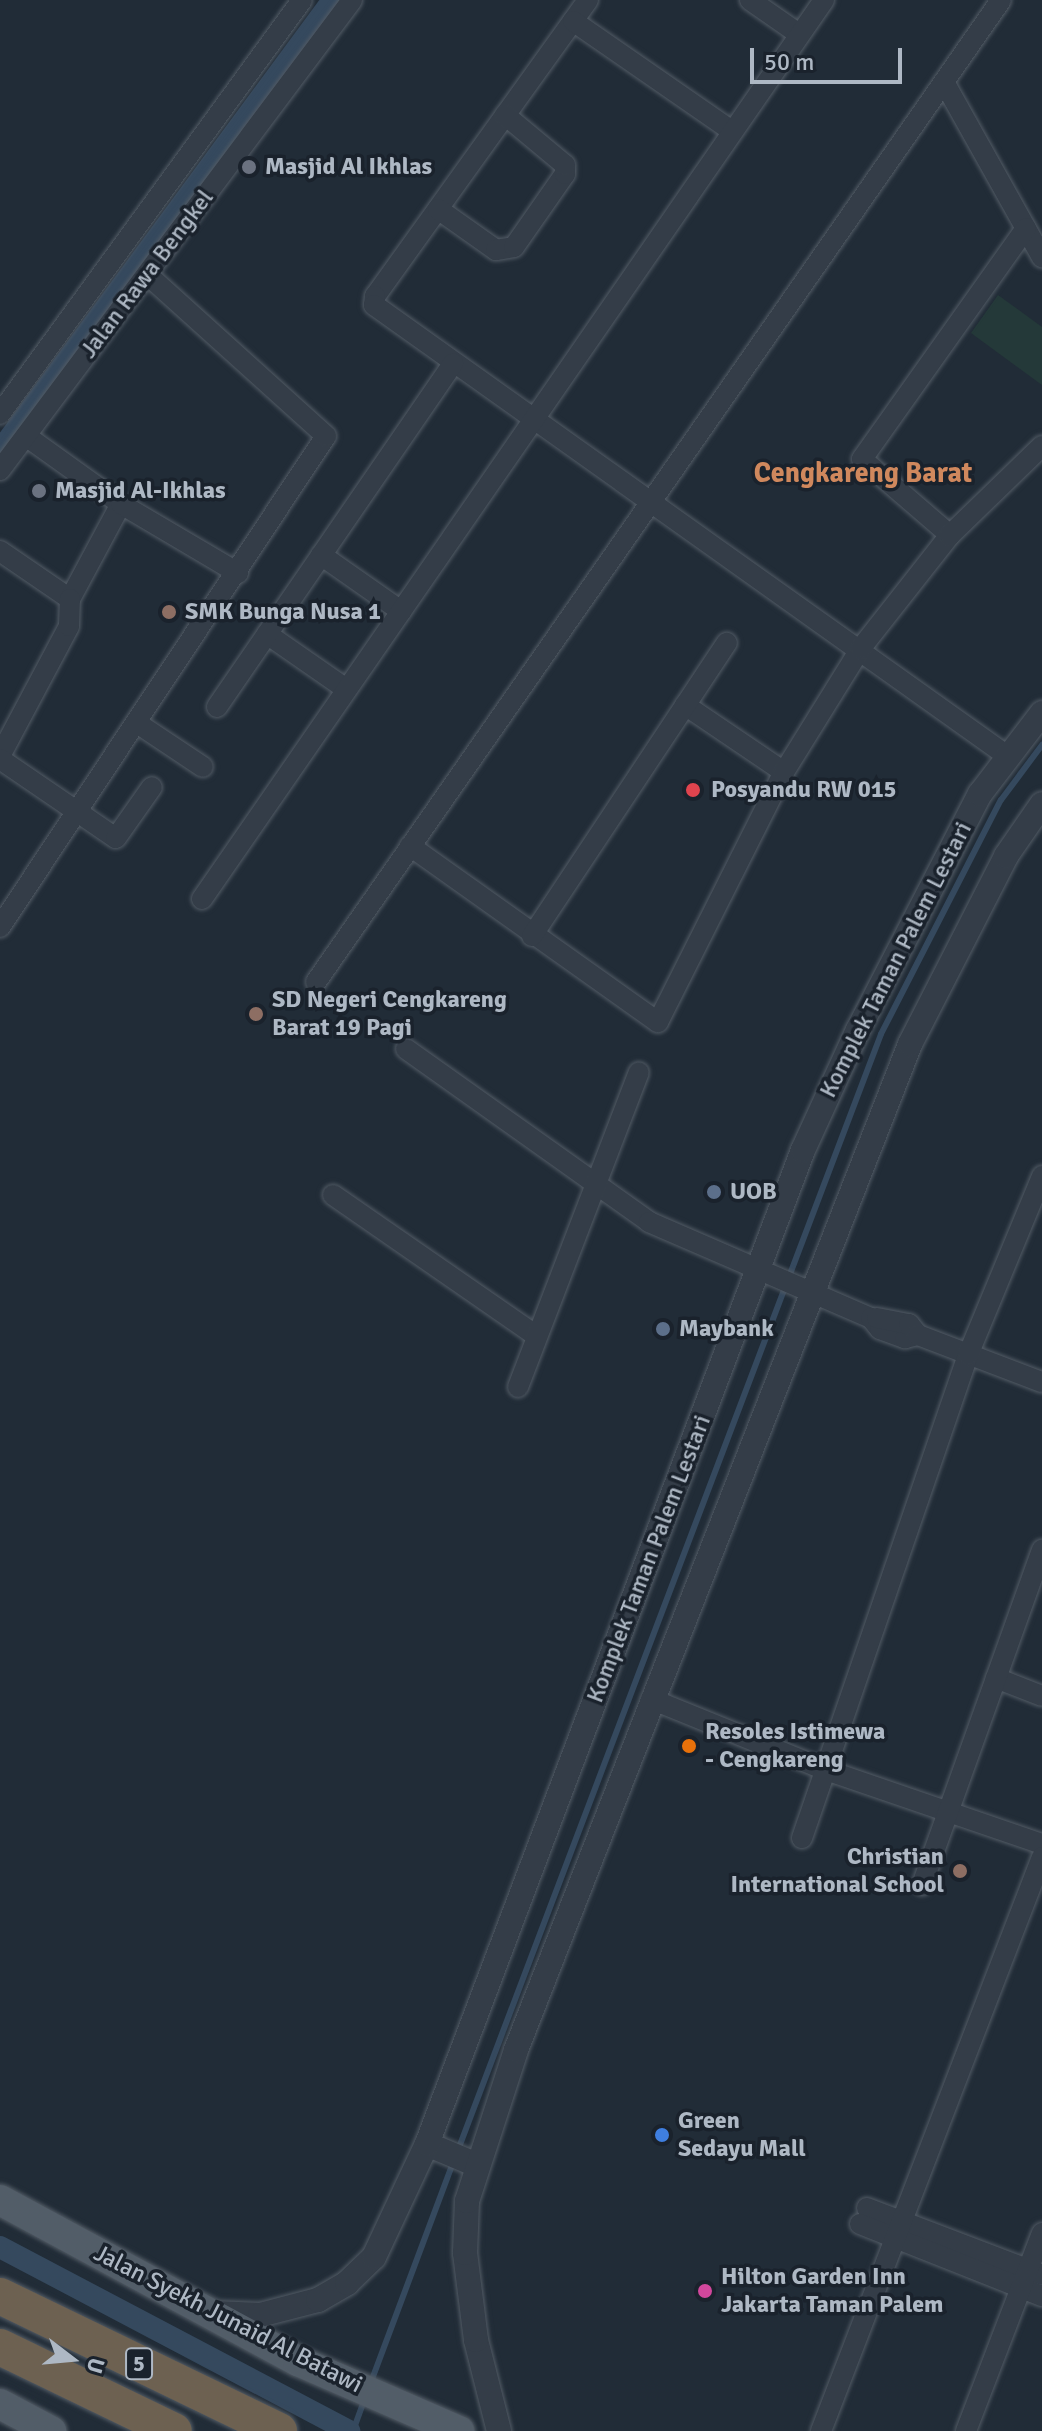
<!DOCTYPE html>
<style>
body{margin:0}
#map{position:relative;width:1042px;height:2431px;overflow:hidden;background:#212c37;font-family:Signika,sans-serif}
div>[style]{position:absolute}
.green>*{inset:0;background:#243939}
.stream>*{height:6px;margin:-3px;padding:0 3px;transform-origin:3px;border-radius:3px;background:#35495e}
.canal>*{height:22px;margin:-11px;padding:0 11px;transform-origin:11px;border-radius:11px;background:#35495e}
.roads{filter:drop-shadow(0 0 2px #525b65) drop-shadow(0 0 2px #525b65)}
.minor>*{height:20px;margin:-10px;padding:0 10px;transform-origin:10px;border-radius:10px;background:#343d48}
.tertiary>*{height:24px;margin:-12px;padding:0 12px;transform-origin:12px;border-radius:12px;background:#343d48}
.primary>*{height:30px;margin:-15px;padding:0 15px;transform-origin:15px;border-radius:15px;background:#525d68}
.motorway>*{height:36px;margin:-18px;padding:0 18px;transform-origin:18px;border-radius:18px;background:#6d6151}
.dots>*{width:22px;height:22px;translate:-50% -50%;box-sizing:border-box;border:4px solid #1a222c;border-radius:50%}
span{translate:-50% -50%;white-space:nowrap;text-align:center;line-height:1.15;-webkit-text-stroke:7px #1a222c;paint-order:stroke}
.shield-label span{padding:2px 6px;background:#1a222c;border:2px solid;border-radius:6px;-webkit-text-stroke-width:0}
.shield-label{font-size:22px;color:#aeb8c4;font-weight:700}
.poi-label{font-size:24px;color:#aeb8c4;font-weight:700}
.left{translate:0 -50%;text-align:left}
.right{translate:-100% -50%;text-align:right}
.street-label{font-size:24px;color:#aeb8c4}
.quarter-label{font-size:28px;color:#d0885d;font-weight:700}
.north{position:absolute;left:32px;top:2319px;width:80px;height:80px;-webkit-text-stroke:6px #1a222c;paint-order:stroke;rotate:106deg;font-size:22px;font-weight:700;line-height:32px;text-align:center;color:#aeb8c4}
.north::after{content:'';display:block;margin:auto;width:28px;height:36px;background:#aeb8c4;clip-path:polygon(50% 0,100% 100%,50% 72%,0 100%)}
.scale{position:absolute;left:750px;top:48px;width:152px;height:36px;box-sizing:border-box;border:4px solid #aeb8c4;border-top:0;padding-left:10px;font-size:24px;line-height:28px;white-space:nowrap;color:#aeb8c4;-webkit-text-stroke:6px #1a222c;paint-order:stroke}
</style>
<div id="map">
<div class="green">
<div style="clip-path:polygon(998px 295px,1042px 327px,1042px 385px,971px 333px)"></div>
</div>
<div class="stream">
<div style="left:458px;top:2150px;width:1193px;rotate:-69.24deg"></div>
<div style="left:881px;top:1034px;width:263px;rotate:-62.9deg"></div>
<div style="left:1001px;top:800px;width:69px;rotate:-53.3deg"></div>
<div style="left:371px;top:2382px;width:237px;rotate:-69.5deg"></div>
<div style="left:353px;top:2431px;width:33px;rotate:-70deg"></div>
</div>
<div class="canal">
<div style="left:0;top:451px;width:561px;rotate:-53.56deg"></div>
<div style="left:0;top:2247px;width:395px;rotate:27.8deg"></div>
</div>
<div class="roads">
<div class="minor">
<div style="left:588px;top:0;width:365px;rotate:125.7deg"></div>
<div style="left:375px;top:296px;width:9px;rotate:96deg"></div>
<div style="left:374px;top:305px;width:776px;rotate:35.45deg"></div>
<div style="left:750px;top:0;width:60px;rotate:34.8deg"></div>
<div style="left:573px;top:21px;width:193px;rotate:34.7deg"></div>
<div style="left:944px;top:82px;width:201px;rotate:60.8deg"></div>
<div style="left:438px;top:209px;width:71px;rotate:35.3deg"></div>
<div style="left:496px;top:250px;width:18px;rotate:-9deg"></div>
<div style="left:514px;top:247px;width:89px;rotate:-55.1deg"></div>
<div style="left:565px;top:174px;width:9px;rotate:-90deg"></div>
<div style="left:565px;top:165px;width:78px;rotate:-140.2deg"></div>
<div style="left:0;top:414px;width:512px;rotate:-53.89deg"></div>
<div style="left:26px;top:436px;width:117px;rotate:35.6deg"></div>
<div style="left:0;top:470px;width:587px;rotate:-53.17deg"></div>
<div style="left:950px;top:535px;width:116px;rotate:-139.2deg"></div>
<div style="left:862px;top:459px;width:283px;rotate:-54.6deg"></div>
<div style="left:0;top:551px;width:85px;rotate:34.4deg"></div>
<div style="left:70px;top:599px;width:108px;rotate:-61.8deg"></div>
<div style="left:121px;top:504px;width:136px;rotate:30.5deg"></div>
<div style="left:321px;top:555px;width:98px;rotate:35deg"></div>
<div style="left:267px;top:634px;width:96px;rotate:34.8deg"></div>
<div style="left:685px;top:705px;width:120px;rotate:34.1deg"></div>
<div style="left:217px;top:707px;width:417px;rotate:-55.5deg"></div>
<div style="left:137px;top:723px;width:79px;rotate:33.7deg"></div>
<div style="left:0;top:756px;width:147px;rotate:-62deg"></div>
<div style="left:69px;top:626px;width:27px;rotate:-88deg"></div>
<div style="left:0;top:759px;width:140px;rotate:34.3deg"></div>
<div style="left:116px;top:838px;width:62px;rotate:-54.8deg"></div>
<div style="left:410px;top:846px;width:304px;rotate:35.4deg"></div>
<div style="left:658px;top:1022px;width:280px;rotate:-63.3deg"></div>
<div style="left:784px;top:772px;width:146px;rotate:-58.2deg"></div>
<div style="left:861px;top:648px;width:144px;rotate:-51.8deg"></div>
<div style="left:950px;top:535px;width:128px;rotate:-44.1deg"></div>
<div style="left:202px;top:899px;width:1093px;rotate:-55.32deg"></div>
<div style="left:0;top:927px;width:589px;rotate:-56.42deg"></div>
<div style="left:326px;top:436px;width:241px;rotate:-137.9deg"></div>
<div style="left:532px;top:936px;width:352px;rotate:-56.4deg"></div>
<div style="left:316px;top:982px;width:1197px;rotate:-55.1deg"></div>
<div style="left:406px;top:1049px;width:298px;rotate:35.4deg"></div>
<div style="left:649px;top:1222px;width:242px;rotate:23.4deg"></div>
<div style="left:871px;top:1318px;width:14px;rotate:51deg"></div>
<div style="left:880px;top:1329px;width:27px;rotate:20deg"></div>
<div style="left:905px;top:1338px;width:13px;rotate:-13deg"></div>
<div style="left:333px;top:1195px;width:246px;rotate:34.7deg"></div>
<div style="left:877px;top:1318px;width:33px;rotate:11deg"></div>
<div style="left:909px;top:1324px;width:14px;rotate:51deg"></div>
<div style="left:918px;top:1335px;width:133px;rotate:20.8deg"></div>
<div style="left:518px;top:1387px;width:337px;rotate:-69deg"></div>
<div style="left:996px;top:1678px;width:49px;rotate:21.4deg"></div>
<div style="left:651px;top:1699px;width:189px;rotate:22.1deg"></div>
<div style="left:826px;top:1770px;width:228px;rotate:18.9deg"></div>
<div style="left:802px;top:1838px;width:511px;rotate:-71.03deg"></div>
<div style="left:968px;top:1355px;width:194px;rotate:-67.5deg"></div>
<div style="left:922px;top:1885px;width:356px;rotate:-70.3deg"></div>
<div style="left:867px;top:2208px;width:187px;rotate:20.9deg"></div>
<div style="left:860px;top:2224px;width:196px;rotate:21.6deg"></div>
<div style="left:821px;top:2431px;width:615px;rotate:-68.94deg"></div>
<div style="left:966px;top:2431px;width:212px;rotate:-69deg"></div>
</div>
<div class="tertiary">
<div style="left:427px;top:2144px;width:54px;rotate:22.8deg"></div>
<div style="left:213px;top:2313px;width:47px;rotate:2.4deg"></div>
<div style="left:260px;top:2315px;width:60px;rotate:-14.5deg"></div>
<div style="left:318px;top:2300px;width:34px;rotate:-30deg"></div>
<div style="left:347px;top:2283px;width:37px;rotate:-44deg"></div>
<div style="left:374px;top:2257px;width:125px;rotate:-64.9deg"></div>
<div style="left:427px;top:2144px;width:1063px;rotate:-69.28deg"></div>
<div style="left:803px;top:1150px;width:132px;rotate:-65.4deg"></div>
<div style="left:858px;top:1030px;width:266px;rotate:-62.7deg"></div>
<div style="left:980px;top:794px;width:102px;rotate:-52.6deg"></div>
<div style="left:499px;top:2431px;width:94px;rotate:-104.2deg"></div>
<div style="left:476px;top:2340px;width:88px;rotate:-97.2deg"></div>
<div style="left:465px;top:2253px;width:52px;rotate:-87.8deg"></div>
<div style="left:467px;top:2201px;width:159px;rotate:-72deg"></div>
<div style="left:516px;top:2050px;width:1080px;rotate:-68.61deg"></div>
<div style="left:910px;top:1044px;width:211px;rotate:-62.9deg"></div>
<div style="left:1006px;top:856px;width:63px;rotate:-55.3deg"></div>
</div>
<div class="primary">
<div style="left:0;top:2200px;width:339px;rotate:28.4deg"></div>
<div style="left:298px;top:2361px;width:176px;rotate:23.5deg"></div>
<div style="left:0;top:2404px;width:58px;rotate:27.9deg"></div>
</div>
<div class="motorway">
<div style="left:0;top:2296px;width:310px;rotate:25.8deg"></div>
<div style="left:0;top:2347px;width:193px;rotate:25.8deg"></div>
</div>
</div>
<div class="dots">
<div style="left:249px;top:167px;background:#6b7280"></div>
<div style="left:39px;top:491px;background:#6b7280"></div>
<div style="left:169px;top:612px;background:#8d6e63"></div>
<div style="left:693px;top:790px;background:#e0444e"></div>
<div style="left:256px;top:1014px;background:#8d6e63"></div>
<div style="left:714px;top:1192px;background:#5c6f8a"></div>
<div style="left:663px;top:1329px;background:#5c6f8a"></div>
<div style="left:689px;top:1746px;background:#e8710a"></div>
<div style="left:960px;top:1871px;background:#8d6e63"></div>
<div style="left:662px;top:2135px;background:#3f7fe0"></div>
<div style="left:705px;top:2291px;background:#d1479c"></div>
</div>
<div class="shield-label">
<span style="left:139px;top:2364px">5</span>
</div>
<div class="poi-label">
<span class="left" style="left:265px;top:167px">Masjid Al Ikhlas</span>
<span class="left" style="left:55px;top:491px">Masjid Al-Ikhlas</span>
<span class="left" style="left:185px;top:612px">SMK Bunga Nusa 1</span>
<span class="left" style="left:711px;top:790px">Posyandu RW 015</span>
<span class="left" style="left:272px;top:1014px">SD Negeri Cengkareng<br>Barat 19 Pagi</span>
<span class="left" style="left:730px;top:1192px">UOB</span>
<span class="left" style="left:679px;top:1329px">Maybank</span>
<span class="left" style="left:705px;top:1746px">Resoles Istimewa<br>- Cengkareng</span>
<span class="right" style="left:944px;top:1871px">Christian<br>International School</span>
<span class="left" style="left:678px;top:2135px">Green<br>Sedayu Mall</span>
<span class="left" style="left:721px;top:2291px">Hilton Garden Inn<br>Jakarta Taman Palem</span>
</div>
<div class="street-label">
<span style="left:147px;top:274px;rotate:-53deg">Jalan Rawa Bengkel</span>
<span style="left:896px;top:960px;rotate:-63deg">Komplek Taman Palem Lestari</span>
<span style="left:649px;top:1559px;rotate:-69deg">Komplek Taman Palem Lestari</span>
<span style="left:228px;top:2319px;rotate:27deg">Jalan Syekh Junaid Al Batawi</span>
</div>
<div class="quarter-label">
<span style="left:863px;top:473px">Cengkareng Barat</span>
</div>
<div class="north">U</div>
<div class="scale">50 m</div>
</div>
